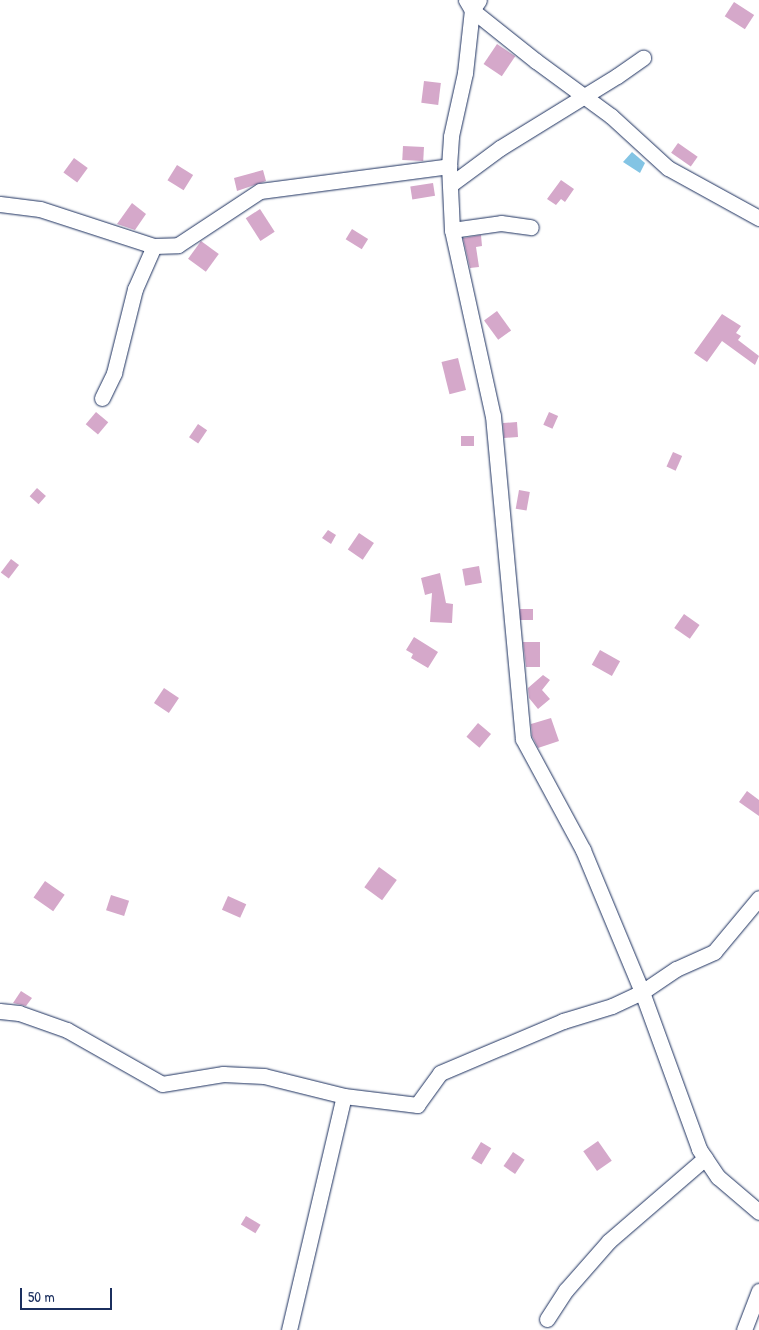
<!DOCTYPE html>
<style>
body{margin:0}
#map{position:relative;width:759px;height:1330px;overflow:hidden;background:#fff;font-family:"Patrick Hand",sans-serif}
div>[style]{position:absolute}
.water>*{inset:0;background:#83c4e4}
.building>*{inset:0;background:#d5a8ca;transform-origin:0 0}
.roads{filter:drop-shadow(0 0 1px #1b2f5e) drop-shadow(0 0 1px #1b2f5e)}
.minor>*{height:15px;margin:-7.5px;padding:0 7.5px;transform-origin:7.5px;border-radius:7.5px;background:#fff}
span{translate:-50% -50%;white-space:nowrap;text-align:center;line-height:1.15;-webkit-text-stroke:4px #fff;paint-order:stroke}
.scale{position:absolute;left:20px;top:1288px;width:92px;height:22px;box-sizing:border-box;border:2px solid #1b2f5e;border-top:0;padding-left:6px;font-size:15px;line-height:18px;white-space:nowrap;color:#1b2f5e;-webkit-text-stroke:4px #fff;paint-order:stroke}
</style>
<div id="map">
<div class="water">
<div style="clip-path:polygon(632px 152px,645px 163px,640px 173px,623px 162px)"></div>
</div>
<div class="building">
<div style="left:734px;top:2px;width:24px;height:17px;rotate:33deg"></div>
<div style="left:497px;top:44px;width:22px;height:24px;rotate:34deg"></div>
<div style="left:424px;top:81px;width:17px;height:22px;rotate:7deg"></div>
<div style="left:678px;top:143px;width:24px;height:12px;rotate:35deg"></div>
<div style="left:403px;top:146px;width:21px;height:14px;rotate:3deg"></div>
<div style="left:74px;top:158px;width:17px;height:18px;rotate:36deg"></div>
<div style="left:177px;top:165px;width:19px;height:18px;rotate:32deg"></div>
<div style="clip-path:polygon(263px 170px,266px 181px,237px 191px,234px 178px)"></div>
<div style="clip-path:polygon(561px 180px,574px 189px,565px 202px,561px 199px,556px 205px,547px 199px)"></div>
<div style="left:433px;top:183px;width:13px;height:23px;rotate:81deg"></div>
<div style="clip-path:polygon(132px 203px,146px 214px,135px 230px,117px 224px)"></div>
<div style="left:260px;top:209px;width:27px;height:17px;rotate:57deg"></div>
<div style="left:352px;top:229px;width:19px;height:12px;rotate:32deg"></div>
<div style="clip-path:polygon(481px 235px,482px 246px,476px 247px,479px 267px,470px 268px,463px 238px)"></div>
<div style="left:201px;top:241px;width:22px;height:22px;rotate:36deg"></div>
<div style="left:497px;top:311px;width:24px;height:16px;rotate:54deg"></div>
<div style="clip-path:polygon(722px 314px,741px 326px,736px 333px,741px 336px,738px 340px,759px 356px,755px 365px,722px 341px,707px 362px,694px 353px)"></div>
<div style="left:458px;top:358px;width:33px;height:17px;rotate:76deg"></div>
<div style="left:96px;top:412px;width:16px;height:16px;rotate:40deg"></div>
<div style="left:549px;top:412px;width:10px;height:14px;rotate:24deg"></div>
<div style="left:517px;top:422px;width:15px;height:14px;rotate:86deg"></div>
<div style="left:198px;top:424px;width:11px;height:16px;rotate:34deg"></div>
<div style="left:474px;top:436px;width:10px;height:13px;rotate:90deg"></div>
<div style="left:673px;top:452px;width:10px;height:16px;rotate:24deg"></div>
<div style="left:37px;top:488px;width:12px;height:11px;rotate:42deg"></div>
<div style="left:519px;top:490px;width:11px;height:19px;rotate:10deg"></div>
<div style="clip-path:polygon(328px 530px,336px 535px,331px 544px,322px 538px)"></div>
<div style="left:359px;top:533px;width:18px;height:20px;rotate:34deg"></div>
<div style="left:11px;top:559px;width:10px;height:17px;rotate:37deg"></div>
<div style="left:479px;top:566px;width:17px;height:17px;rotate:80deg"></div>
<div style="clip-path:polygon(440px 573px,446px 603px,453px 604px,452px 623px,430px 622px,432px 593px,425px 595px,421px 578px)"></div>
<div style="left:520px;top:609px;width:13px;height:11px"></div>
<div style="left:684px;top:614px;width:19px;height:17px;rotate:35deg"></div>
<div style="clip-path:polygon(414px 637px,438px 652px,428px 668px,411px 658px,413px 654px,406px 650px)"></div>
<div style="clip-path:polygon(523px 642px,540px 642px,540px 667px,526px 667px)"></div>
<div style="left:600px;top:650px;width:23px;height:17px;rotate:29deg"></div>
<div style="clip-path:polygon(543px 675px,550px 680px,542px 690px,550px 699px,538px 709px,529px 698px,528px 688px)"></div>
<div style="left:164px;top:688px;width:18px;height:18px;rotate:34deg"></div>
<div style="clip-path:polygon(551px 718px,559px 741px,538px 748px,532px 736px,531px 724px)"></div>
<div style="left:478px;top:723px;width:17px;height:18px;rotate:40deg"></div>
<div style="clip-path:polygon(747px 791px,759px 800px,759px 816px,739px 802px)"></div>
<div style="left:379px;top:867px;width:22px;height:25px;rotate:36deg"></div>
<div style="left:45px;top:881px;width:24px;height:20px;rotate:35deg"></div>
<div style="left:111px;top:895px;width:19px;height:16px;rotate:18deg"></div>
<div style="left:228px;top:896px;width:20px;height:15px;rotate:24deg"></div>
<div style="clip-path:polygon(21px 991px,32px 998px,26px 1006px,13px 1003px)"></div>
<div style="left:598px;top:1141px;width:24px;height:18px;rotate:55deg"></div>
<div style="left:481px;top:1142px;width:12px;height:19px;rotate:31deg"></div>
<div style="left:513px;top:1152px;width:14px;height:17px;rotate:34deg"></div>
<div style="left:246px;top:1216px;width:17px;height:10px;rotate:31deg"></div>
</div>
<div class="roads">
<div class="minor">
<div style="left:466px;top:0;width:12px;rotate:59deg"></div>
<div style="left:472px;top:10px;width:82px;rotate:38.6deg"></div>
<div style="left:536px;top:61px;width:93px;rotate:36.3deg"></div>
<div style="left:611px;top:116px;width:77px;rotate:42.4deg"></div>
<div style="left:668px;top:168px;width:104px;rotate:28.8deg"></div>
<div style="left:449px;top:166px;width:30px;rotate:-86deg"></div>
<div style="left:451px;top:136px;width:65px;rotate:-77.5deg"></div>
<div style="left:465px;top:73px;width:63px;rotate:-83.7deg"></div>
<div style="left:472px;top:10px;width:12px;rotate:-55deg"></div>
<div style="left:450px;top:185px;width:62px;rotate:-36.5deg"></div>
<div style="left:500px;top:148px;width:137px;rotate:-31.6deg"></div>
<div style="left:617px;top:76px;width:32px;rotate:-35deg"></div>
<div style="left:0;top:204px;width:40px;rotate:7.1deg"></div>
<div style="left:40px;top:209px;width:120px;rotate:18deg"></div>
<div style="left:154px;top:246px;width:24px;rotate:-2deg"></div>
<div style="left:178px;top:245px;width:98px;rotate:-33.4deg"></div>
<div style="left:260px;top:191px;width:191px;rotate:-7.5deg"></div>
<div style="left:449px;top:166px;width:64px;rotate:87.3deg"></div>
<div style="left:452px;top:230px;width:190px;rotate:77.6deg"></div>
<div style="left:493px;top:416px;width:324px;rotate:84.7deg"></div>
<div style="left:523px;top:739px;width:126px;rotate:61.6deg"></div>
<div style="left:583px;top:850px;width:154px;rotate:67.4deg"></div>
<div style="left:642px;top:992px;width:167px;rotate:70deg"></div>
<div style="left:699px;top:1149px;width:34px;rotate:56deg"></div>
<div style="left:718px;top:1177px;width:54px;rotate:40.5deg"></div>
<div style="left:452px;top:230px;width:49px;rotate:-8.1deg"></div>
<div style="left:501px;top:223px;width:30px;rotate:8deg"></div>
<div style="left:102px;top:398px;width:28px;rotate:-64deg"></div>
<div style="left:114px;top:373px;width:87px;rotate:-76deg"></div>
<div style="left:135px;top:289px;width:47px;rotate:-66.2deg"></div>
<div style="left:0;top:1011px;width:19px;rotate:6deg"></div>
<div style="left:19px;top:1013px;width:51px;rotate:19.5deg"></div>
<div style="left:67px;top:1030px;width:109px;rotate:29.6deg"></div>
<div style="left:162px;top:1084px;width:62px;rotate:-9.3deg"></div>
<div style="left:223px;top:1074px;width:41px;rotate:2.8deg"></div>
<div style="left:264px;top:1076px;width:82px;rotate:14deg"></div>
<div style="left:344px;top:1096px;width:74px;rotate:7deg"></div>
<div style="left:417px;top:1105px;width:39px;rotate:-54deg"></div>
<div style="left:440px;top:1073px;width:134px;rotate:-22.9deg"></div>
<div style="left:563px;top:1021px;width:51px;rotate:-17deg"></div>
<div style="left:612px;top:1006px;width:33px;rotate:-25deg"></div>
<div style="left:642px;top:992px;width:41px;rotate:-34.1deg"></div>
<div style="left:676px;top:969px;width:42px;rotate:-24.1deg"></div>
<div style="left:714px;top:952px;width:70px;rotate:-50.2deg"></div>
<div style="left:547px;top:1319px;width:35px;rotate:-57deg"></div>
<div style="left:566px;top:1290px;width:65px;rotate:-48.7deg"></div>
<div style="left:609px;top:1241px;width:127px;rotate:-40.8deg"></div>
<div style="left:289px;top:1330px;width:240px;rotate:-76.8deg"></div>
<div style="left:744px;top:1330px;width:42px;rotate:-69deg"></div>
</div>
</div>
<div class="scale">50 m</div>
</div>
